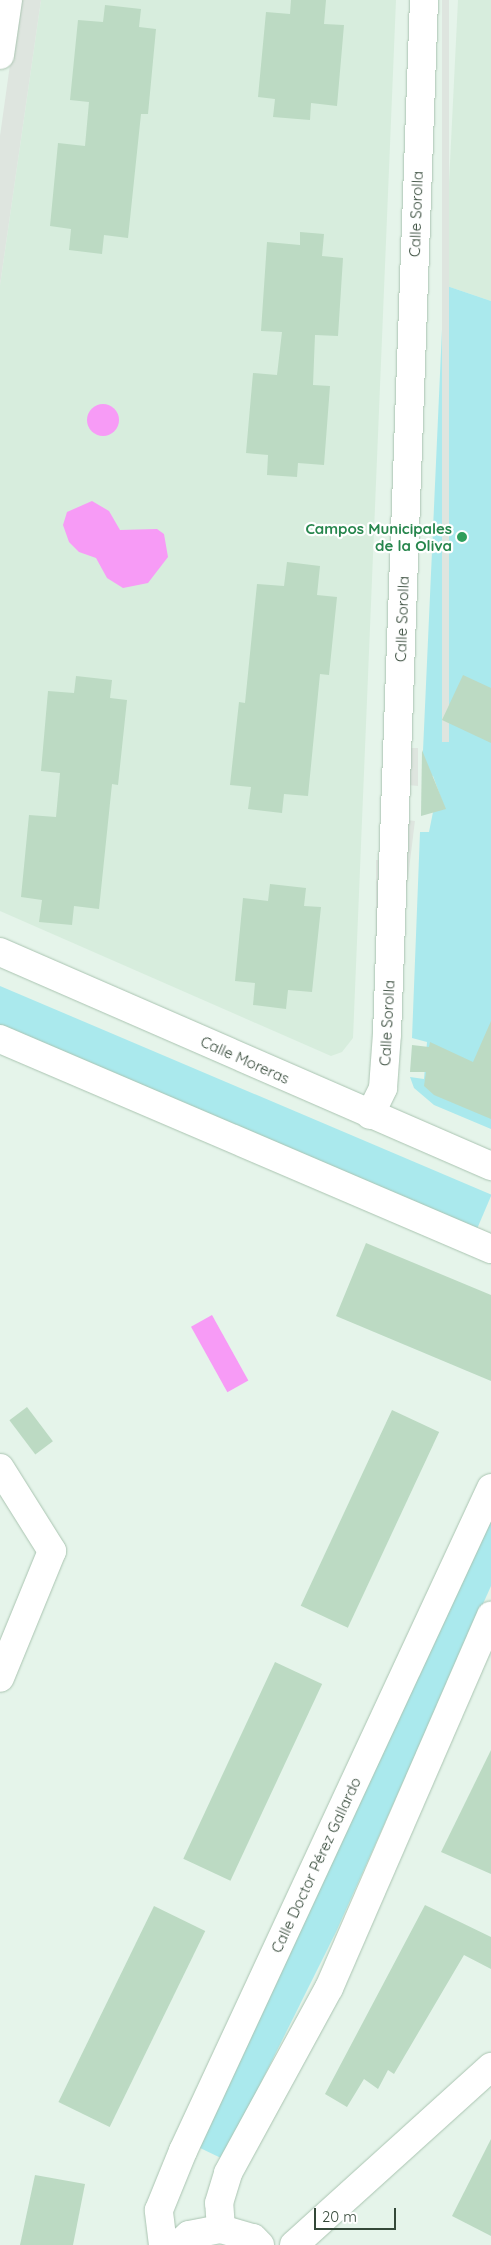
<!DOCTYPE html>
<meta charset="utf-8">
<style>
body{margin:0}
#map{position:relative;width:491px;height:2245px;overflow:hidden;background:#e5f4ea;font-family:Quicksand,sans-serif}
div>[style]{position:absolute}
.residential>*{inset:0;background:#d7eddd}
.green>*{inset:0;background:#aae9ed;transform-origin:0 0}
.parking>*{inset:0;background:#dee5df;transform-origin:0 0}
.water>*{inset:0;background:#f79bf6;transform-origin:0 0}
.round{border-radius:50%}
.building>*{inset:0;background:#bcdac3;transform-origin:0 0}
.roads{filter:drop-shadow(0 0 1px #aac4b1) drop-shadow(0 0 1px #aac4b1)}
.minor>*{height:28px;margin:-14px;padding:0 14px;transform-origin:14px;border-radius:14px;background:#fff}
.dots>*{width:14px;height:14px;translate:-50% -50%;box-sizing:border-box;border:2px solid #fff;border-radius:50%}
span{translate:-50% -50%;white-space:nowrap;text-align:center;line-height:1.15;-webkit-text-stroke:4.5px #fff;paint-order:stroke}
.street-label{font-size:15px;color:#344838}
.leisure-label{font-size:15px;color:#27864d;font-weight:700}
.right{translate:-100% -50%;text-align:right}
.scale{position:absolute;left:314px;top:2208px;width:82px;height:22px;box-sizing:border-box;border:2px solid #344838;border-top:0;padding-left:6px;font-size:15px;line-height:18px;white-space:nowrap;color:#344838;-webkit-text-stroke:4px #fff;paint-order:stroke}
</style>
<div id="map">
<div class="residential">
<div style="clip-path:polygon(41px 0,396px 0,353px 1038px,342px 1052px,331px 1056px,0 911px,0 285px)"></div>
<div style="clip-path:polygon(458px 0,491px 0,491px 301px,444px 285px)"></div>
</div>
<div class="green">
<div style="clip-path:polygon(444px 285px,491px 301px,491px 1129px,434px 1105px,414px 1088px,410px 1077px,424px 1079px,427px 1042px,412px 1038px,420px 832px,429px 832px,434px 807px,445px 809px,433px 776px,422px 773px)"></div>
<div style="left:0;top:986px;width:534px;height:37px;rotate:23deg"></div>
<div style="clip-path:polygon(491px 1512px,491px 1586px,336px 1932px,223px 2159px,196px 2146px)"></div>
</div>
<div class="parking">
<div style="clip-path:polygon(19px 0,41px 0,0 285px,0 136px)"></div>
<div style="left:442px;top:0;width:7px;height:742px"></div>
<div style="clip-path:polygon(410px 748px,418px 748px,418px 786px,408px 785px)"></div>
<div style="left:407px;top:820px;width:8px;height:201px;rotate:7deg"></div>
<div style="left:376px;top:860px;width:8px;height:159px"></div>
</div>
<div class="water">
<div class="round" style="left:87px;top:404px;width:32px;height:32px"></div>
<div style="clip-path:polygon(92px 501px,109px 511px,120px 530px,157px 529px,164px 534px,168px 557px,148px 583px,123px 588px,107px 578px,96px 558px,79px 552px,69px 542px,63px 525px,67px 512px)"></div>
<div style="left:212px;top:1315px;width:75px;height:24px;rotate:61deg"></div>
</div>
<div class="building">
<div style="clip-path:polygon(291px 0,326px 0,324px 24px,344px 25px,337px 106px,311px 103px,310px 120px,273px 117px,275px 99px,258px 97px,266px 12px,290px 14px)"></div>
<div style="clip-path:polygon(105px 5px,141px 9px,139px 27px,156px 29px,148px 114px,141px 114px,128px 238px,104px 235px,102px 254px,69px 250px,71px 229px,50px 226px,58px 143px,85px 146px,89px 102px,70px 100px,78px 20px,103px 22px)"></div>
<div style="clip-path:polygon(300px 232px,324px 234px,322px 256px,343px 258px,338px 336px,315px 335px,313px 385px,330px 386px,324px 465px,298px 463px,297px 477px,267px 475px,268px 455px,246px 453px,253px 373px,277px 375px,282px 332px,261px 331px,267px 242px,300px 245px)"></div>
<div style="clip-path:polygon(287px 562px,320px 566px,317px 595px,337px 597px,329px 675px,320px 674px,308px 796px,284px 794px,282px 813px,248px 809px,251px 787px,230px 785px,239px 702px,245px 703px,257px 584px,284px 586px)"></div>
<div style="clip-path:polygon(463px 675px,491px 688px,491px 743px,442px 720px)"></div>
<div style="clip-path:polygon(76px 676px,112px 680px,110px 698px,127px 700px,118px 785px,112px 784px,99px 909px,74px 906px,72px 925px,39px 922px,42px 900px,21px 897px,29px 815px,56px 817px,60px 773px,41px 771px,48px 691px,74px 693px)"></div>
<div style="clip-path:polygon(422px 750px,446px 809px,421px 816px)"></div>
<div style="clip-path:polygon(270px 884px,306px 888px,304px 906px,321px 907px,312px 992px,288px 990px,286px 1009px,253px 1005px,255px 983px,235px 981px,243px 898px,268px 901px)"></div>
<div style="clip-path:polygon(491px 1021px,491px 1119px,434px 1095px,424px 1086px,426px 1072px,410px 1072px,412px 1045px,429px 1047px,430px 1042px,473px 1062px)"></div>
<div style="clip-path:polygon(366px 1243px,491px 1295px,491px 1381px,336px 1316px)"></div>
<div style="left:27px;top:1407px;width:43px;height:22px;rotate:53deg"></div>
<div style="left:392px;top:1410px;width:52px;height:216px;rotate:25deg"></div>
<div style="left:275px;top:1662px;width:52px;height:217px;rotate:25deg"></div>
<div style="clip-path:polygon(491px 1750px,491px 1874px,441px 1852px)"></div>
<div style="clip-path:polygon(425px 1905px,491px 1937px,491px 1969px,464px 1955px,394px 2074px,388px 2070px,378px 2089px,364px 2079px,347px 2107px,325px 2094px)"></div>
<div style="left:154px;top:1906px;width:57px;height:218px;rotate:26deg"></div>
<div style="clip-path:polygon(491px 2139px,491px 2236px,452px 2216px)"></div>
<div style="clip-path:polygon(35px 2175px,85px 2184px,73px 2245px,20px 2245px)"></div>
</div>
<div class="roads">
<div class="minor">
<div style="left:0;top:55px;width:56px;rotate:-81.7deg"></div>
<div style="left:0;top:952px;width:536px;rotate:23.55deg"></div>
<div style="left:0;top:1039px;width:534px;rotate:23.16deg"></div>
<div style="left:370px;top:1115px;width:30px;rotate:-64deg"></div>
<div style="left:383px;top:1088px;width:54px;rotate:-85.8deg"></div>
<div style="left:387px;top:1034px;width:1035px;rotate:-87.95deg"></div>
<div style="left:0;top:1468px;width:98px;rotate:57.9deg"></div>
<div style="left:52px;top:1551px;width:137px;rotate:112.3deg"></div>
<div style="left:221px;top:2229px;width:26px;rotate:-94deg"></div>
<div style="left:219px;top:2203px;width:31px;rotate:-73deg"></div>
<div style="left:228px;top:2173px;width:211px;rotate:-61.4deg"></div>
<div style="left:329px;top:1988px;width:406px;rotate:-66.5deg"></div>
<div style="left:163px;top:2245px;width:35px;rotate:-97deg"></div>
<div style="left:159px;top:2210px;width:64px;rotate:-67.9deg"></div>
<div style="left:183px;top:2151px;width:731px;rotate:-65.08deg"></div>
<div style="left:178px;top:2245px;width:15px;rotate:-42deg"></div>
<div style="left:189px;top:2235px;width:33px;rotate:-11deg"></div>
<div style="left:221px;top:2229px;width:33px;rotate:16deg"></div>
<div style="left:253px;top:2238px;width:10px;rotate:45deg"></div>
<div style="left:294px;top:2245px;width:266px;rotate:-42.1deg"></div>
</div>
</div>
<div class="dots">
<div style="left:462px;top:537px;background:#2e9e5b"></div>
</div>
<div class="street-label">
<span style="left:416px;top:214px;rotate:-88deg">Calle Sorolla</span>
<span style="left:402px;top:619px;rotate:-88deg">Calle Sorolla</span>
<span style="left:387px;top:1023px;rotate:-87deg">Calle Sorolla</span>
<span style="left:245px;top:1060px;rotate:24deg">Calle Moreras</span>
<span style="left:316px;top:1865px;rotate:-65deg">Calle Doctor Pérez Gallardo</span>
</div>
<div class="leisure-label">
<span class="right" style="left:452px;top:537px">Campos Municipales<br>de la Oliva</span>
</div>
<div class="scale">20 m</div>
</div>
